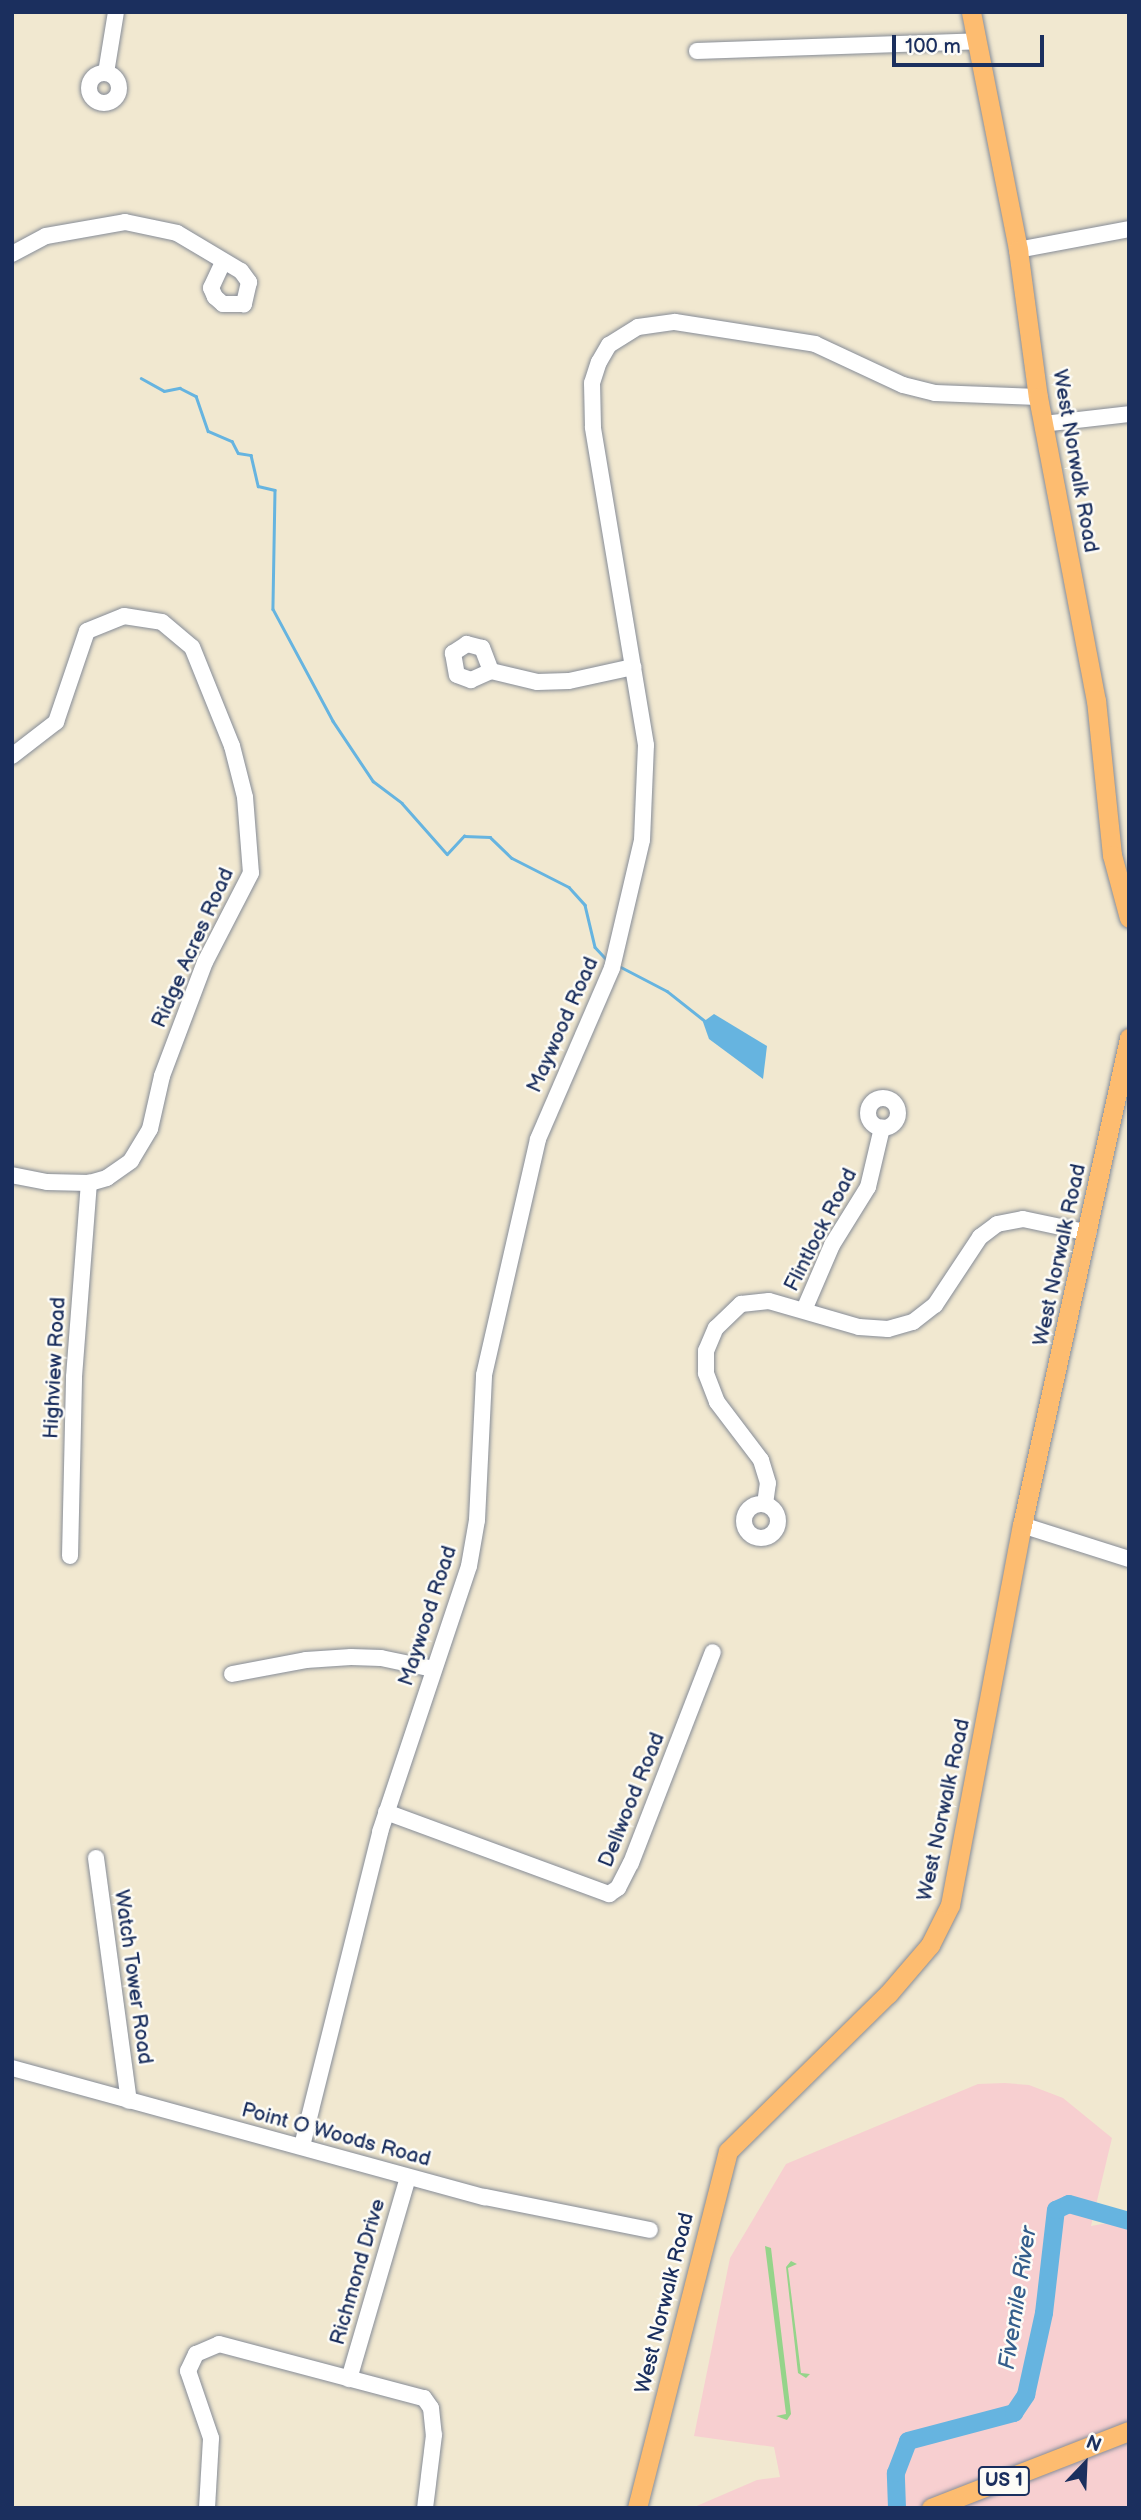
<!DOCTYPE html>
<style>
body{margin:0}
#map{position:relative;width:1141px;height:2520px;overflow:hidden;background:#f1e8d0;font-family:"Balsamiq Sans",sans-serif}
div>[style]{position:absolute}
.built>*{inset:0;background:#f7cfd0}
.green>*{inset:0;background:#95d48a}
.water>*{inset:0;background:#66b4e0}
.stream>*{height:2.5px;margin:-1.25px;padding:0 1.25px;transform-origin:1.25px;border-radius:1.25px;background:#66b4e0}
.river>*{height:18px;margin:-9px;padding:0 9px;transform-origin:9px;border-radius:9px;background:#66b4e0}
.roads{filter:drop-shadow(0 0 2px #868c97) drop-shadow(0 0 2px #868c97)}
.minor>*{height:16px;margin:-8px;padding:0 8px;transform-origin:8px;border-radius:8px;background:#fff}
.minor>.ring{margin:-8px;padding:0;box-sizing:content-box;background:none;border:16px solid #fff;border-radius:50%}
.major>*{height:19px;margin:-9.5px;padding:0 9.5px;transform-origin:9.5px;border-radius:9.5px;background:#fdbc70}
span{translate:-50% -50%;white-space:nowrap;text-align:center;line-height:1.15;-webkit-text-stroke:5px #fdfcf7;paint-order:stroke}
.shield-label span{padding:2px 5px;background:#fdfcf7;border:2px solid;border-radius:5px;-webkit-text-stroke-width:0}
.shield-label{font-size:19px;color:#1b2f5e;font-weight:700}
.street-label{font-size:21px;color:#1b2f5e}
.water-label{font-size:23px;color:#355e8c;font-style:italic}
.frame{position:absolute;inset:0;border:14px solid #1b2f5e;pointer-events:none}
.north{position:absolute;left:1050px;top:2429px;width:70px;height:70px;-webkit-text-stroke:5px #fdfcf7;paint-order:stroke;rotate:23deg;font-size:19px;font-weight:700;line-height:28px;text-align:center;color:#1b2f5e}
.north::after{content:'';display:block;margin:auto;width:24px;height:32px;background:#1b2f5e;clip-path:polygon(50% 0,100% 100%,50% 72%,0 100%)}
.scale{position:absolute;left:892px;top:35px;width:152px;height:32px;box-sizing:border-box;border:4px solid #1b2f5e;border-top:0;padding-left:9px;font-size:21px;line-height:24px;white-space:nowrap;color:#1b2f5e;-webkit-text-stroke:5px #fdfcf7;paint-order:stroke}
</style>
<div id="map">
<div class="built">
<div style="clip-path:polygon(1005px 2083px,1029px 2085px,1063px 2098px,1112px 2138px,1091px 2226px,1129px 2219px,1129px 2508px,692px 2508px,757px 2480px,780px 2477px,774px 2447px,694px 2436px,730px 2258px,786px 2164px,978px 2084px)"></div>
</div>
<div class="green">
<div style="clip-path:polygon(765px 2246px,771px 2248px,791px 2414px,787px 2420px,776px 2416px,786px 2414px)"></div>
<div style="clip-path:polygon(791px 2261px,797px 2264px,788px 2268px,801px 2373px,810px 2374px,806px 2378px,798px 2373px,786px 2267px)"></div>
</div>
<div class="water">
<div style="clip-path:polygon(714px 1014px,767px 1046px,763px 1079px,709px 1039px,703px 1022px)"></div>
</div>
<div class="stream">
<div style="left:141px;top:378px;width:26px;rotate:29deg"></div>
<div style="left:164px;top:391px;width:16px;rotate:-11deg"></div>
<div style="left:180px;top:388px;width:18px;rotate:27deg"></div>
<div style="left:196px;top:396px;width:37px;rotate:71deg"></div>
<div style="left:208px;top:431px;width:26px;rotate:23deg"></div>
<div style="left:232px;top:441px;width:13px;rotate:63deg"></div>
<div style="left:238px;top:453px;width:13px;rotate:9deg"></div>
<div style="left:251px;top:455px;width:32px;rotate:77deg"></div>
<div style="left:258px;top:486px;width:17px;rotate:13deg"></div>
<div style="left:275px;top:490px;width:119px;rotate:91deg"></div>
<div style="left:273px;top:609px;width:127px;rotate:61.8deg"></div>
<div style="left:333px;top:721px;width:72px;rotate:56.3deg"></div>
<div style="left:373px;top:781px;width:36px;rotate:37deg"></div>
<div style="left:402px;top:803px;width:68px;rotate:48.6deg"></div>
<div style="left:447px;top:854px;width:25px;rotate:-47deg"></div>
<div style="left:464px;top:836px;width:26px;rotate:2deg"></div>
<div style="left:490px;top:837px;width:30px;rotate:44deg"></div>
<div style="left:512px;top:858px;width:64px;rotate:27deg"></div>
<div style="left:569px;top:887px;width:24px;rotate:48deg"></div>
<div style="left:585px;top:905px;width:43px;rotate:76.6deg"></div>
<div style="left:595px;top:947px;width:18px;rotate:47deg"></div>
<div style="left:621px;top:967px;width:52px;rotate:27.6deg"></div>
<div style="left:667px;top:991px;width:48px;rotate:38.3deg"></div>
</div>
<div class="river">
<div style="left:897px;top:2508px;width:35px;rotate:-92deg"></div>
<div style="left:896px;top:2473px;width:34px;rotate:-69deg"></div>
<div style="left:908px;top:2441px;width:110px;rotate:-14.8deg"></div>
<div style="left:1014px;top:2413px;width:22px;rotate:-56deg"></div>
<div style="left:1026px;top:2395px;width:84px;rotate:-77.6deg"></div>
<div style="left:1044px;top:2313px;width:104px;rotate:-83.4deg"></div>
<div style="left:1056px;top:2210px;width:14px;rotate:-25deg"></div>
<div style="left:1069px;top:2204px;width:62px;rotate:15.8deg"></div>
</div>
<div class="roads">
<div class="minor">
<div style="left:697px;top:51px;width:281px;rotate:-2deg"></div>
<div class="ring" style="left:89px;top:73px;width:14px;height:14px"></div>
<div style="left:106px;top:73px;width:62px;rotate:-80.7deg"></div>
<div style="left:1018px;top:250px;width:113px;rotate:-10.7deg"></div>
<div style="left:12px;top:254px;width:38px;rotate:-28deg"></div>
<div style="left:46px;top:236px;width:80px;rotate:-10deg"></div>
<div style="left:125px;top:222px;width:53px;rotate:11.9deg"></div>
<div style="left:177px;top:233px;width:74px;rotate:30.7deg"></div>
<div style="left:241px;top:271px;width:14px;rotate:54deg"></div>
<div style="left:249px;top:282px;width:23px;rotate:103deg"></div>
<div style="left:244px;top:304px;width:21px;rotate:180deg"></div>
<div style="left:223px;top:304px;width:11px;rotate:-139deg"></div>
<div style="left:215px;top:297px;width:10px;rotate:-114deg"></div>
<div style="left:211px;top:288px;width:29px;rotate:-65deg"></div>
<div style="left:1043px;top:424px;width:87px;rotate:-6.6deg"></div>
<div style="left:491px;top:671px;width:25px;rotate:-111deg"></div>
<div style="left:482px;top:648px;width:16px;rotate:-165deg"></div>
<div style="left:467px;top:644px;width:17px;rotate:147deg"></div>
<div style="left:453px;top:653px;width:22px;rotate:80deg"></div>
<div style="left:457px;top:675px;width:15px;rotate:20deg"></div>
<div style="left:471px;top:680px;width:22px;rotate:-24deg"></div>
<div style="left:491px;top:671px;width:47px;rotate:13.4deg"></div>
<div style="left:537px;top:682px;width:32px;rotate:-2deg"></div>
<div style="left:569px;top:681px;width:66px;rotate:-12.3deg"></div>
<div style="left:12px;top:756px;width:56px;rotate:-37.7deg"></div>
<div style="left:56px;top:722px;width:96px;rotate:-71.2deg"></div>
<div style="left:87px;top:631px;width:40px;rotate:-22deg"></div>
<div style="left:124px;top:616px;width:38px;rotate:9deg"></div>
<div style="left:162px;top:622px;width:39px;rotate:40deg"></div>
<div style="left:192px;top:647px;width:107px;rotate:68deg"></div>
<div style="left:232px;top:746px;width:53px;rotate:75.7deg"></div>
<div style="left:245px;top:797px;width:76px;rotate:85.5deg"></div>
<div style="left:251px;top:873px;width:100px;rotate:117.3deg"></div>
<div style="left:205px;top:962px;width:122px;rotate:110.7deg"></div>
<div style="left:162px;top:1076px;width:54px;rotate:102.8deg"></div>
<div style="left:150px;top:1129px;width:37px;rotate:121deg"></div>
<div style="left:131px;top:1161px;width:29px;rotate:145deg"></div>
<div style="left:107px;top:1178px;width:19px;rotate:164deg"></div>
<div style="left:89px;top:1183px;width:42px;rotate:-178.6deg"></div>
<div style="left:47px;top:1182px;width:36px;rotate:-169deg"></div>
<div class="ring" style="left:868px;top:1098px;width:14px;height:14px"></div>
<div style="left:804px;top:1310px;width:71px;rotate:-66.7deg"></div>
<div style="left:832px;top:1245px;width:68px;rotate:-58.2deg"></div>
<div style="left:868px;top:1187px;width:61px;rotate:-76.7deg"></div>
<div style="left:765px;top:1504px;width:21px;rotate:-82deg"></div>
<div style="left:768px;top:1483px;width:24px;rotate:-107deg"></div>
<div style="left:761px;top:1460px;width:73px;rotate:-127.2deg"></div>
<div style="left:717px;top:1402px;width:31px;rotate:-111deg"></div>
<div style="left:706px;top:1373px;width:22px;rotate:-90deg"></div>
<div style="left:706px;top:1351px;width:25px;rotate:-67deg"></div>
<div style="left:716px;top:1328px;width:35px;rotate:-44deg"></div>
<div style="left:741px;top:1304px;width:28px;rotate:-6deg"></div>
<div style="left:769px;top:1301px;width:94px;rotate:16.1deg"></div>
<div style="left:859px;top:1327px;width:29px;rotate:4deg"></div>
<div style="left:888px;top:1329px;width:26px;rotate:-16deg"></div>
<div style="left:913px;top:1322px;width:28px;rotate:-38deg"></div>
<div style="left:935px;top:1305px;width:82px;rotate:-56.5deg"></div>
<div style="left:980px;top:1237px;width:21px;rotate:-37deg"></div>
<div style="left:997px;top:1224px;width:26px;rotate:-11deg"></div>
<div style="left:1023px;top:1219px;width:67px;rotate:12deg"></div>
<div class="ring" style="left:744px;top:1504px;width:18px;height:18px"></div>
<div style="left:1022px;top:1525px;width:112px;rotate:17.6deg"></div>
<div style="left:70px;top:1556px;width:179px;rotate:-88.7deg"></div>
<div style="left:74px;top:1377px;width:195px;rotate:-85.6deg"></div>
<div style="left:232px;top:1674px;width:75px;rotate:-10.7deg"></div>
<div style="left:306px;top:1660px;width:45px;rotate:-3.8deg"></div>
<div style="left:351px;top:1657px;width:30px;rotate:2deg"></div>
<div style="left:381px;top:1658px;width:53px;rotate:11.9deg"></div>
<div style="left:386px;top:1812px;width:238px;rotate:20.2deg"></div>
<div style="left:609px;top:1894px;width:11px;rotate:-34deg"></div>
<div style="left:618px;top:1888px;width:28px;rotate:-63deg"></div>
<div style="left:631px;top:1863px;width:226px;rotate:-68.8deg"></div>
<div style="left:96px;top:1858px;width:245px;rotate:82.3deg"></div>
<div style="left:12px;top:2068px;width:490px;rotate:15.3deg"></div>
<div style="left:485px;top:2197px;width:168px;rotate:11.3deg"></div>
<div style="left:302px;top:2146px;width:324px;rotate:-76deg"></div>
<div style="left:380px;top:1832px;width:280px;rotate:-71.5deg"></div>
<div style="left:469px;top:1566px;width:47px;rotate:-80.1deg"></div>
<div style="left:477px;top:1520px;width:145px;rotate:-87.2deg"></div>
<div style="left:484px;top:1375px;width:242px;rotate:-77.1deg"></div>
<div style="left:538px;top:1139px;width:186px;rotate:-66.6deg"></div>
<div style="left:612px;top:968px;width:131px;rotate:-76.8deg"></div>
<div style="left:642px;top:840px;width:95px;rotate:-87.6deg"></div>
<div style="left:646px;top:745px;width:322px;rotate:-99.5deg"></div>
<div style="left:593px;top:427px;width:44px;rotate:-91.3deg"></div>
<div style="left:592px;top:383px;width:22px;rotate:-72deg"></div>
<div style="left:599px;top:362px;width:20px;rotate:-60deg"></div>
<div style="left:609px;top:345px;width:34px;rotate:-32deg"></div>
<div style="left:638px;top:327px;width:37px;rotate:-8deg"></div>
<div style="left:675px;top:322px;width:142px;rotate:8.9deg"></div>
<div style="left:815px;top:344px;width:97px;rotate:25deg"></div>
<div style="left:903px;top:385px;width:33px;rotate:14deg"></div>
<div style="left:935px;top:393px;width:103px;rotate:2.2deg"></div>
<div style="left:349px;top:2379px;width:210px;rotate:-73.7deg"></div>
<div style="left:207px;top:2508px;width:70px;rotate:-86.7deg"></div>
<div style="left:211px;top:2438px;width:71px;rotate:-108.9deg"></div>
<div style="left:188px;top:2371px;width:19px;rotate:-65deg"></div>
<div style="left:196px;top:2354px;width:25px;rotate:-23deg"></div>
<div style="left:219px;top:2344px;width:212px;rotate:14.8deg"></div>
<div style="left:424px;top:2398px;width:12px;rotate:55deg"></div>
<div style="left:431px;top:2408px;width:27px;rotate:84deg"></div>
<div style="left:434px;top:2435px;width:74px;rotate:97deg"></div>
</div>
<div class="major">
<div style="left:971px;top:12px;width:243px;rotate:78.8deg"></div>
<div style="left:1018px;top:250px;width:148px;rotate:82.3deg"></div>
<div style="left:1038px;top:397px;width:309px;rotate:79.2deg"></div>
<div style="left:1096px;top:700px;width:156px;rotate:84.1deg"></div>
<div style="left:1112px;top:855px;width:65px;rotate:74.9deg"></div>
<div style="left:637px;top:2508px;width:368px;rotate:-75.7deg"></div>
<div style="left:728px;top:2151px;width:224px;rotate:-44.5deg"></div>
<div style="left:888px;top:1994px;width:65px;rotate:-49.4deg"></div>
<div style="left:930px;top:1945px;width:45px;rotate:-63.4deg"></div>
<div style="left:950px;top:1905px;width:387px;rotate:-79.3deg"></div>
<div style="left:1022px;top:1525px;width:499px;rotate:-77.6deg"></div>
<div style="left:931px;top:2508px;width:212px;rotate:-21.3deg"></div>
</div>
</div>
<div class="shield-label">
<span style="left:1004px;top:2481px">US 1</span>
</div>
<div class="street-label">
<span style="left:1075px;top:461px;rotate:80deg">West Norwalk Road</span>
<span style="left:193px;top:948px;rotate:-66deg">Ridge Acres Road</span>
<span style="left:563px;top:1025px;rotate:-66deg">Maywood Road</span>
<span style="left:821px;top:1230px;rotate:-63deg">Flintlock Road</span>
<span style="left:1060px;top:1255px;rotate:-78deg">West Norwalk Road</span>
<span style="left:55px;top:1368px;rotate:-87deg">Highview Road</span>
<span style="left:428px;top:1616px;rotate:-72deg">Maywood Road</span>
<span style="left:632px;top:1800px;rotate:-68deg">Dellwood Road</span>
<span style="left:944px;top:1810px;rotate:-78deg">West Norwalk Road</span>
<span style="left:133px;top:1977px;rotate:82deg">Watch Tower Road</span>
<span style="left:336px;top:2135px;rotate:15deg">Point O Woods Road</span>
<span style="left:358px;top:2272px;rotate:-74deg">Richmond Drive</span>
<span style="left:665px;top:2303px;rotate:-76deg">West Norwalk Road</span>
</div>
<div class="water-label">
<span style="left:1018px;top:2298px;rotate:-81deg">Fivemile River</span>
</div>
<div class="frame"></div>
<div class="north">N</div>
<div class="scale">100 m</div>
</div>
